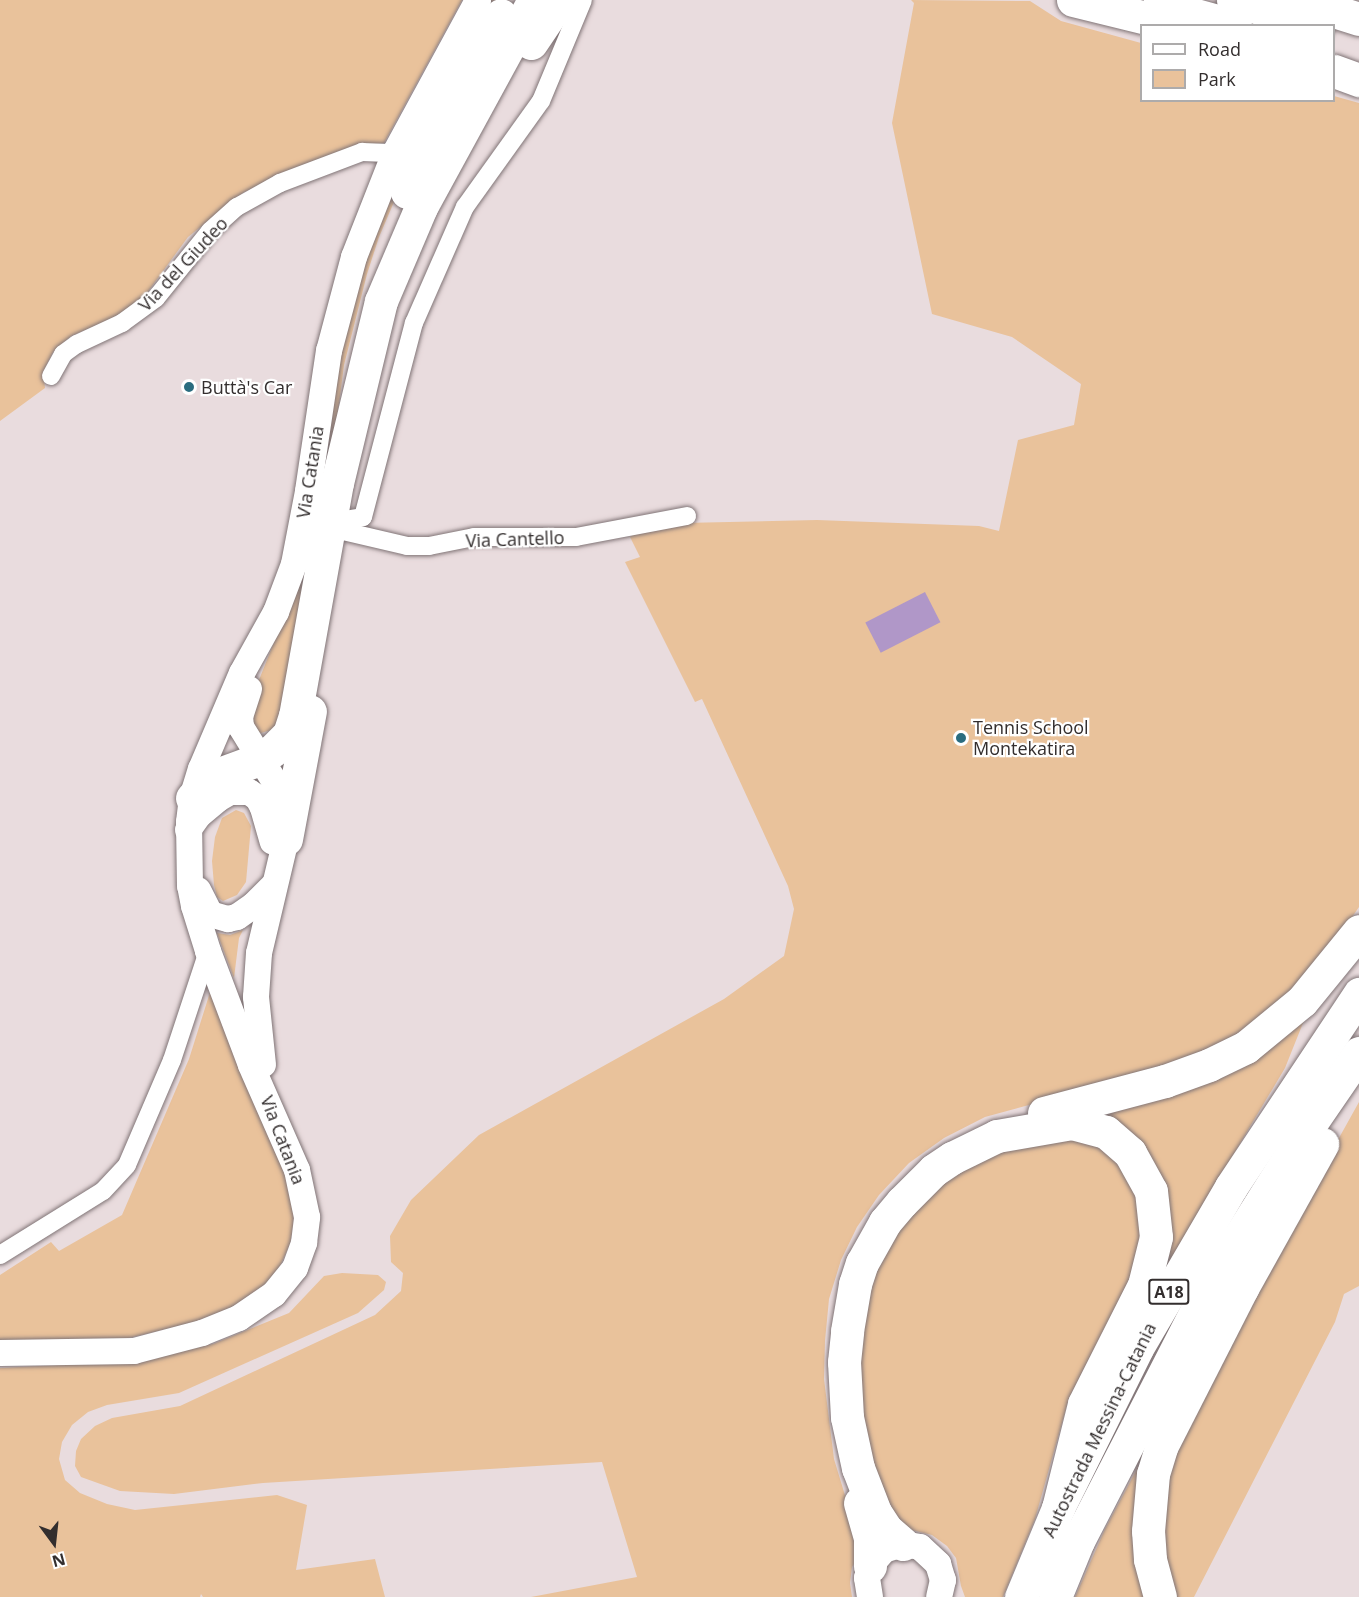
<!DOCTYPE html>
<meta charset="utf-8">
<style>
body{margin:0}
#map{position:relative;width:1359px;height:1597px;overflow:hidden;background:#e9dcde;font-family:"Open Sans",sans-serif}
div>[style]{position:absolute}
.green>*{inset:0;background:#e9c29b}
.water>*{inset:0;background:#b097c8;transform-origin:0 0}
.roads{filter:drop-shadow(0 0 2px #807476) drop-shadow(0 0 2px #807476)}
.street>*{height:18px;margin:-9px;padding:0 9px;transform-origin:9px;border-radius:9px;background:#fff}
.secondary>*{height:26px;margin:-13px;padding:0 13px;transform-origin:13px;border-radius:13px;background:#fff}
.highway>*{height:33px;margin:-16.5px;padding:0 16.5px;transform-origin:16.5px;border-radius:16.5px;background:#fff}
.dots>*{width:16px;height:16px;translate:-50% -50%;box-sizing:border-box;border:3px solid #fff;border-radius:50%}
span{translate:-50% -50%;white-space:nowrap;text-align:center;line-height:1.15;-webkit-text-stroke:4.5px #fff;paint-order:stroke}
.shield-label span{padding:2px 4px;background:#fff;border:2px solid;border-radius:4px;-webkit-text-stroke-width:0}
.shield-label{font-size:16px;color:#332e2e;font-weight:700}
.street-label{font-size:18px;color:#332e2e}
.poi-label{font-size:18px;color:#332e2e}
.left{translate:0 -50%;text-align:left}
.legend{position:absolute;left:1140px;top:24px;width:195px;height:78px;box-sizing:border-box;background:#fff;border:2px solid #adabab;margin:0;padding:8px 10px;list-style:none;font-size:18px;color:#332e2e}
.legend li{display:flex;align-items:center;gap:12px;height:30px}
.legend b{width:30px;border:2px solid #adabab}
.north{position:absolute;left:24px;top:1513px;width:60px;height:60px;-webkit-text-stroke:4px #fff;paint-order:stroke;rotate:165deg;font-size:16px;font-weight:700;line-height:24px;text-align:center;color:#332e2e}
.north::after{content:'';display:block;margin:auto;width:21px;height:27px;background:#332e2e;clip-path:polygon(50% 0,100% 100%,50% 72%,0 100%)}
</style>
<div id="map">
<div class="green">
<div style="clip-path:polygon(0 0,462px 0,384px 143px,360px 146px,244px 192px,188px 237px,144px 297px,128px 312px,71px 336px,53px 352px,43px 372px,45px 388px,0 421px)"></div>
<div style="clip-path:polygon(488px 0,498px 0,417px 148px,379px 237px,367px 274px,344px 365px,328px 489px,280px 720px,271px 730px,261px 733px,255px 731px,249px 705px,298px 582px,336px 363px,371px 233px)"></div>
<div style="clip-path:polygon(911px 0,1030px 1px,1061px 21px,1141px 43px,1142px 100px,1334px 100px,1334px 96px,1359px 103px,1359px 907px,1314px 972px,1258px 1028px,1191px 1061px,985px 1117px,944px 1138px,909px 1163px,879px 1195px,857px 1227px,841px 1260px,829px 1299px,825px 1341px,824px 1379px,834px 1459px,860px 1545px,857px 1559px,852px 1567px,850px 1583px,852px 1597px,531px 1597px,637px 1577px,602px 1462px,263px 1483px,174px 1494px,120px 1491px,81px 1477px,75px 1466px,76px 1451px,81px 1439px,95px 1426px,112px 1418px,180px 1406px,375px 1315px,401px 1291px,403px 1273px,391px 1262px,390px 1236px,411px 1200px,479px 1135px,724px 999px,784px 956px,794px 909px,788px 886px,702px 699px,695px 702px,625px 562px,640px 557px,630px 537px,640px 529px,683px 523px,817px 520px,979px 526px,999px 531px,1018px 440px,1074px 425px,1081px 384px,1012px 337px,932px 314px,892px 123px,914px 3px)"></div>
<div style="clip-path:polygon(236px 810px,244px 813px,251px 826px,246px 882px,237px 895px,223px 901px,217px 897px,214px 885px,212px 861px,215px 837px,222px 818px)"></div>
<div style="clip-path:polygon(243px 930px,239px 938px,234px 978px,217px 933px,230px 935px)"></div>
<div style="clip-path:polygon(212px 986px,289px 1181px,294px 1221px,290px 1244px,279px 1268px,267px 1285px,241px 1305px,201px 1321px,124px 1339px,0 1343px,0 1275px,51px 1242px,59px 1251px,122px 1215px,189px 1059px)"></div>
<div style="clip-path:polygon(1307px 1013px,1285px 1068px,1161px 1276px,1165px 1237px,1093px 1110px)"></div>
<div style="clip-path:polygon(1359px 1102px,1359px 1286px,1344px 1294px,1335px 1322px,1194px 1597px,1170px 1597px,1158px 1540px,1174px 1444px,1241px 1314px)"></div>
<div style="clip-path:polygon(1056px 1134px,1103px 1143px,1135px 1181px,1144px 1229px,1133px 1273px,1069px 1398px,1035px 1519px,1003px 1597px,965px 1597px,961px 1586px,956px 1558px,947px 1546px,932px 1535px,903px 1528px,892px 1521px,871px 1468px,856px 1368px,873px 1264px,894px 1231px,929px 1193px,968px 1163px,1014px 1144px)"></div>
<div style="clip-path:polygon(342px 1273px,378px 1275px,386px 1282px,384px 1290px,358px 1313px,179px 1393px,107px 1405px,88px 1412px,72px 1425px,62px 1442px,59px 1459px,65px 1480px,80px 1493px,107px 1504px,135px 1510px,277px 1495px,307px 1505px,296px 1570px,375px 1559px,385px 1597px,203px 1597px,201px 1594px,200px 1597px,0 1597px,0 1368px,137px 1361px,213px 1344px,289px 1313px,324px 1276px)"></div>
<div style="clip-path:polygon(1186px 1377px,1145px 1597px,1075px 1597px,1105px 1529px)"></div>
</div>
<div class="water">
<div style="left:925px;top:592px;width:34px;height:67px;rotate:63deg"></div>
</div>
<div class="roads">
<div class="street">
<div style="left:51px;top:376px;width:25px;rotate:-61deg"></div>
<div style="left:63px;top:354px;width:17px;rotate:-36deg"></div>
<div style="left:77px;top:344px;width:50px;rotate:-25deg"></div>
<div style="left:122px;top:323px;width:42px;rotate:-36.3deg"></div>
<div style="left:156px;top:298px;width:86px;rotate:-51.1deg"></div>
<div style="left:210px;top:231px;width:36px;rotate:-42deg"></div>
<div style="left:237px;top:207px;width:49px;rotate:-29.2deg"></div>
<div style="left:280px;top:183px;width:88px;rotate:-20.7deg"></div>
<div style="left:362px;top:152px;width:33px;rotate:2deg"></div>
<div style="left:345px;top:520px;width:18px;rotate:-9deg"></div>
<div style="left:363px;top:517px;width:201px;rotate:-75.3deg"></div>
<div style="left:414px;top:323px;width:127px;rotate:-66.3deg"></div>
<div style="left:465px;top:207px;width:130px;rotate:-54.4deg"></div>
<div style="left:541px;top:101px;width:109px;rotate:-67.4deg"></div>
<div style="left:343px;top:531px;width:66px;rotate:13.2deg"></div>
<div style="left:407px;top:546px;width:22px"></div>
<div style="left:429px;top:546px;width:46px;rotate:-11.3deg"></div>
<div style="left:474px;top:537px;width:102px"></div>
<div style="left:576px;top:537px;width:113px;rotate:-10.7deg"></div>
<div style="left:0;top:1255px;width:121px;rotate:-31.9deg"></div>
<div style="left:103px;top:1191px;width:35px;rotate:-47deg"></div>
<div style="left:127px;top:1165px;width:114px;rotate:-66.8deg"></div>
<div style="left:172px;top:1060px;width:115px;rotate:-71.7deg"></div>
</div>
<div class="secondary">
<div style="left:249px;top:689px;width:28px;rotate:108deg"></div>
<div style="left:240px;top:716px;width:11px;rotate:85deg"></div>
<div style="left:241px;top:727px;width:67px;rotate:58.4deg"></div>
<div style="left:276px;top:784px;width:56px;rotate:79.7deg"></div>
<div style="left:286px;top:839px;width:117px;rotate:103.3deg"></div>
<div style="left:259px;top:953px;width:44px;rotate:93.9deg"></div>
<div style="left:256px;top:997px;width:68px;rotate:84.1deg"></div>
<div style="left:188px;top:830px;width:19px;rotate:-54deg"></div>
<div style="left:199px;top:815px;width:25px;rotate:-40deg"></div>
<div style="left:218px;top:799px;width:14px;rotate:-30deg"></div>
<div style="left:230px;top:792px;width:19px"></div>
<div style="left:249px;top:792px;width:11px;rotate:34deg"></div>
<div style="left:258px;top:798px;width:11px;rotate:63deg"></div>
<div style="left:263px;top:808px;width:35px;rotate:74deg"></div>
<div style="left:198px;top:890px;width:27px;rotate:63deg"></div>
<div style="left:210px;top:914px;width:19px;rotate:16deg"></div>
<div style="left:228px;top:919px;width:9px;rotate:-13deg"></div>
<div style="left:237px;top:917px;width:21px;rotate:-35deg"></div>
<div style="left:254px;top:905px;width:28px;rotate:-45deg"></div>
<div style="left:0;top:1353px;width:134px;rotate:-0.9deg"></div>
<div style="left:134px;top:1351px;width:70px;rotate:-14.8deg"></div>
<div style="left:202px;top:1333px;width:40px;rotate:-22deg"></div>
<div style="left:239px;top:1318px;width:42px;rotate:-34.4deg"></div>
<div style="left:274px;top:1294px;width:33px;rotate:-51deg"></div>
<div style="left:295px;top:1268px;width:27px;rotate:-70deg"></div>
<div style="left:304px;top:1243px;width:26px;rotate:-83deg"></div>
<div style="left:307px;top:1217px;width:48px;rotate:-102deg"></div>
<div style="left:297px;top:1170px;width:115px;rotate:-113.7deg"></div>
<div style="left:251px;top:1065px;width:122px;rotate:-110.7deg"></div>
<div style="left:208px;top:951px;width:47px;rotate:-107.3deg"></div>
<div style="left:194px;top:906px;width:20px;rotate:-101deg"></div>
<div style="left:190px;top:886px;width:64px;rotate:-90.9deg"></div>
<div style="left:189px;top:822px;width:24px;rotate:-83deg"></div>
<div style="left:192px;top:798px;width:30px;rotate:-73deg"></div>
<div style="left:201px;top:769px;width:104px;rotate:-66.9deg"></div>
<div style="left:242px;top:673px;width:70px;rotate:-60.9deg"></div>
<div style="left:276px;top:612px;width:51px;rotate:-69.4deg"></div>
<div style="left:294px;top:564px;width:74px;rotate:-79.1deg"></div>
<div style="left:308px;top:491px;width:142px;rotate:-81.5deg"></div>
<div style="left:329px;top:351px;width:97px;rotate:-75.1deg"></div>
<div style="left:354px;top:257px;width:112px;rotate:-68.5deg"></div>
<div style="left:395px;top:153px;width:174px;rotate:-61.5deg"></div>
<div style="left:870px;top:1597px;width:19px;rotate:-99deg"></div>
<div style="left:867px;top:1578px;width:12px;rotate:-76deg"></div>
<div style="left:870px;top:1566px;width:21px;rotate:-49deg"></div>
<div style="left:884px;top:1550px;width:20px;rotate:-18deg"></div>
<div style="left:903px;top:1544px;width:17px;rotate:10deg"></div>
<div style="left:920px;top:1547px;width:25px;rotate:43deg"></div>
<div style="left:938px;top:1564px;width:17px;rotate:73deg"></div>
<div style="left:943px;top:1580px;width:17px;rotate:103deg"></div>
</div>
<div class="highway">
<div style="left:1073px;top:0;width:109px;rotate:13.8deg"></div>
<div style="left:1233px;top:0;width:88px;rotate:17.2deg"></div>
<div style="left:1299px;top:0;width:63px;rotate:17.6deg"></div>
<div style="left:1159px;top:5px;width:79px;rotate:15.4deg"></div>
<div style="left:531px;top:43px;width:52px;rotate:-56deg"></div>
<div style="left:1334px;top:71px;width:27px;rotate:20deg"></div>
<div style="left:407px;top:192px;width:57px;rotate:-65.2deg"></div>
<div style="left:431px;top:140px;width:143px;rotate:-60.8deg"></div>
<div style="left:192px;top:798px;width:28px;rotate:-48deg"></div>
<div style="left:211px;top:777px;width:52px;rotate:-20.2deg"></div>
<div style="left:260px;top:759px;width:14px;rotate:-34deg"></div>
<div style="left:272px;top:751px;width:24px;rotate:-45deg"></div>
<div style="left:289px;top:734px;width:19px;rotate:-72deg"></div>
<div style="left:295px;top:716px;width:237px;rotate:-79.8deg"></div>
<div style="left:337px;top:483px;width:187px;rotate:-76.4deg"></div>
<div style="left:381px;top:301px;width:102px;rotate:-66.9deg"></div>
<div style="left:421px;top:207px;width:236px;rotate:-61.4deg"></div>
<div style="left:286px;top:839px;width:130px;rotate:-79.4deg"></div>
<div style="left:1044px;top:1113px;width:125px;rotate:-14.8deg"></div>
<div style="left:1165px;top:1081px;width:47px;rotate:-20deg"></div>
<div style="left:1209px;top:1065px;width:41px;rotate:-25.9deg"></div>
<div style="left:1246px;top:1047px;width:72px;rotate:-39.4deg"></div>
<div style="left:1302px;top:1001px;width:90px;rotate:-50.8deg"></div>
<div style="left:860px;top:1503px;width:35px;rotate:74deg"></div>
<div style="left:870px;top:1537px;width:29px;rotate:90deg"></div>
<div style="left:903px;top:1544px;width:23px;rotate:-139deg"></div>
<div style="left:886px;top:1529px;width:20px;rotate:-123deg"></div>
<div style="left:875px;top:1512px;width:47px;rotate:-111.1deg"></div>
<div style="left:858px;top:1468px;width:52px;rotate:-102.2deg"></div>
<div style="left:847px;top:1417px;width:55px;rotate:-93.1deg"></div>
<div style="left:844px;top:1362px;width:31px;rotate:-84deg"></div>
<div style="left:847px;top:1331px;width:48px;rotate:-80.3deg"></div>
<div style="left:855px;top:1284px;width:22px;rotate:-72deg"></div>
<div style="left:862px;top:1263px;width:47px;rotate:-60.7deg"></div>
<div style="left:885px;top:1222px;width:26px;rotate:-50deg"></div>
<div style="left:902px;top:1202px;width:45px;rotate:-45deg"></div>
<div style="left:934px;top:1170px;width:22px;rotate:-34deg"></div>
<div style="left:952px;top:1158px;width:50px;rotate:-26.1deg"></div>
<div style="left:997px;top:1136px;width:76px;rotate:-9.8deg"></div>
<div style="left:1072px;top:1123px;width:35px;rotate:15deg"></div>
<div style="left:1106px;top:1132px;width:32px;rotate:41deg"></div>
<div style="left:1130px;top:1153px;width:43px;rotate:61.1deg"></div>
<div style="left:1151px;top:1191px;width:46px;rotate:83.8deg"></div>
<div style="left:1156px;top:1237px;width:49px;rotate:104deg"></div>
<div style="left:1144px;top:1285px;width:133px;rotate:116.8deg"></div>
<div style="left:1084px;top:1404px;width:107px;rotate:104deg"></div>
<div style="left:1021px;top:1597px;width:96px;rotate:-67.4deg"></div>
<div style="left:1058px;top:1508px;width:178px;rotate:-63.7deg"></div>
<div style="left:1137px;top:1348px;width:186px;rotate:-59.7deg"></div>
<div style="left:1231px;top:1187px;width:232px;rotate:-56.4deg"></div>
<div style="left:1055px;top:1597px;width:61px;rotate:-67.7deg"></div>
<div style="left:1078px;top:1541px;width:293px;rotate:-62.8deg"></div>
<div style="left:1212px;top:1280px;width:186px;rotate:-57.8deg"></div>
<div style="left:1311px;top:1123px;width:85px;rotate:-55.6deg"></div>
<div style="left:1160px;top:1597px;width:39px;rotate:-105deg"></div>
<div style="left:1150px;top:1559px;width:28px;rotate:-94deg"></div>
<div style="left:1148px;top:1531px;width:57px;rotate:-85deg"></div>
<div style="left:1153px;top:1474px;width:28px;rotate:-73deg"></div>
<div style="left:1161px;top:1447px;width:178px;rotate:-63deg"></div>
<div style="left:1242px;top:1288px;width:165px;rotate:-60.9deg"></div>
</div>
</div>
<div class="dots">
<div style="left:189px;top:387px;background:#2a6c7f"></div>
<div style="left:961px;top:738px;background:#2a6c7f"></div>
</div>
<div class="shield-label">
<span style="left:1169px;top:1292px">A18</span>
</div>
<div class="street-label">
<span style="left:183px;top:264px;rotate:-47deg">Via del Giudeo</span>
<span style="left:310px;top:472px;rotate:-81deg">Via Catania</span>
<span style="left:515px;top:539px;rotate:-2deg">Via Cantello</span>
<span style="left:283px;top:1140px;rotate:69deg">Via Catania</span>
<span style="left:1099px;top:1430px;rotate:-64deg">Autostrada Messina-Catania</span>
</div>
<div class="poi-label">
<span class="left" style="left:201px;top:387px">Buttà's Car</span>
<span class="left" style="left:973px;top:738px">Tennis School<br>Montekatira</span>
</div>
<ul class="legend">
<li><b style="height:8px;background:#fff"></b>Road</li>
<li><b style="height:16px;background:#e9c29b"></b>Park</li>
</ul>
<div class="north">N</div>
</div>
